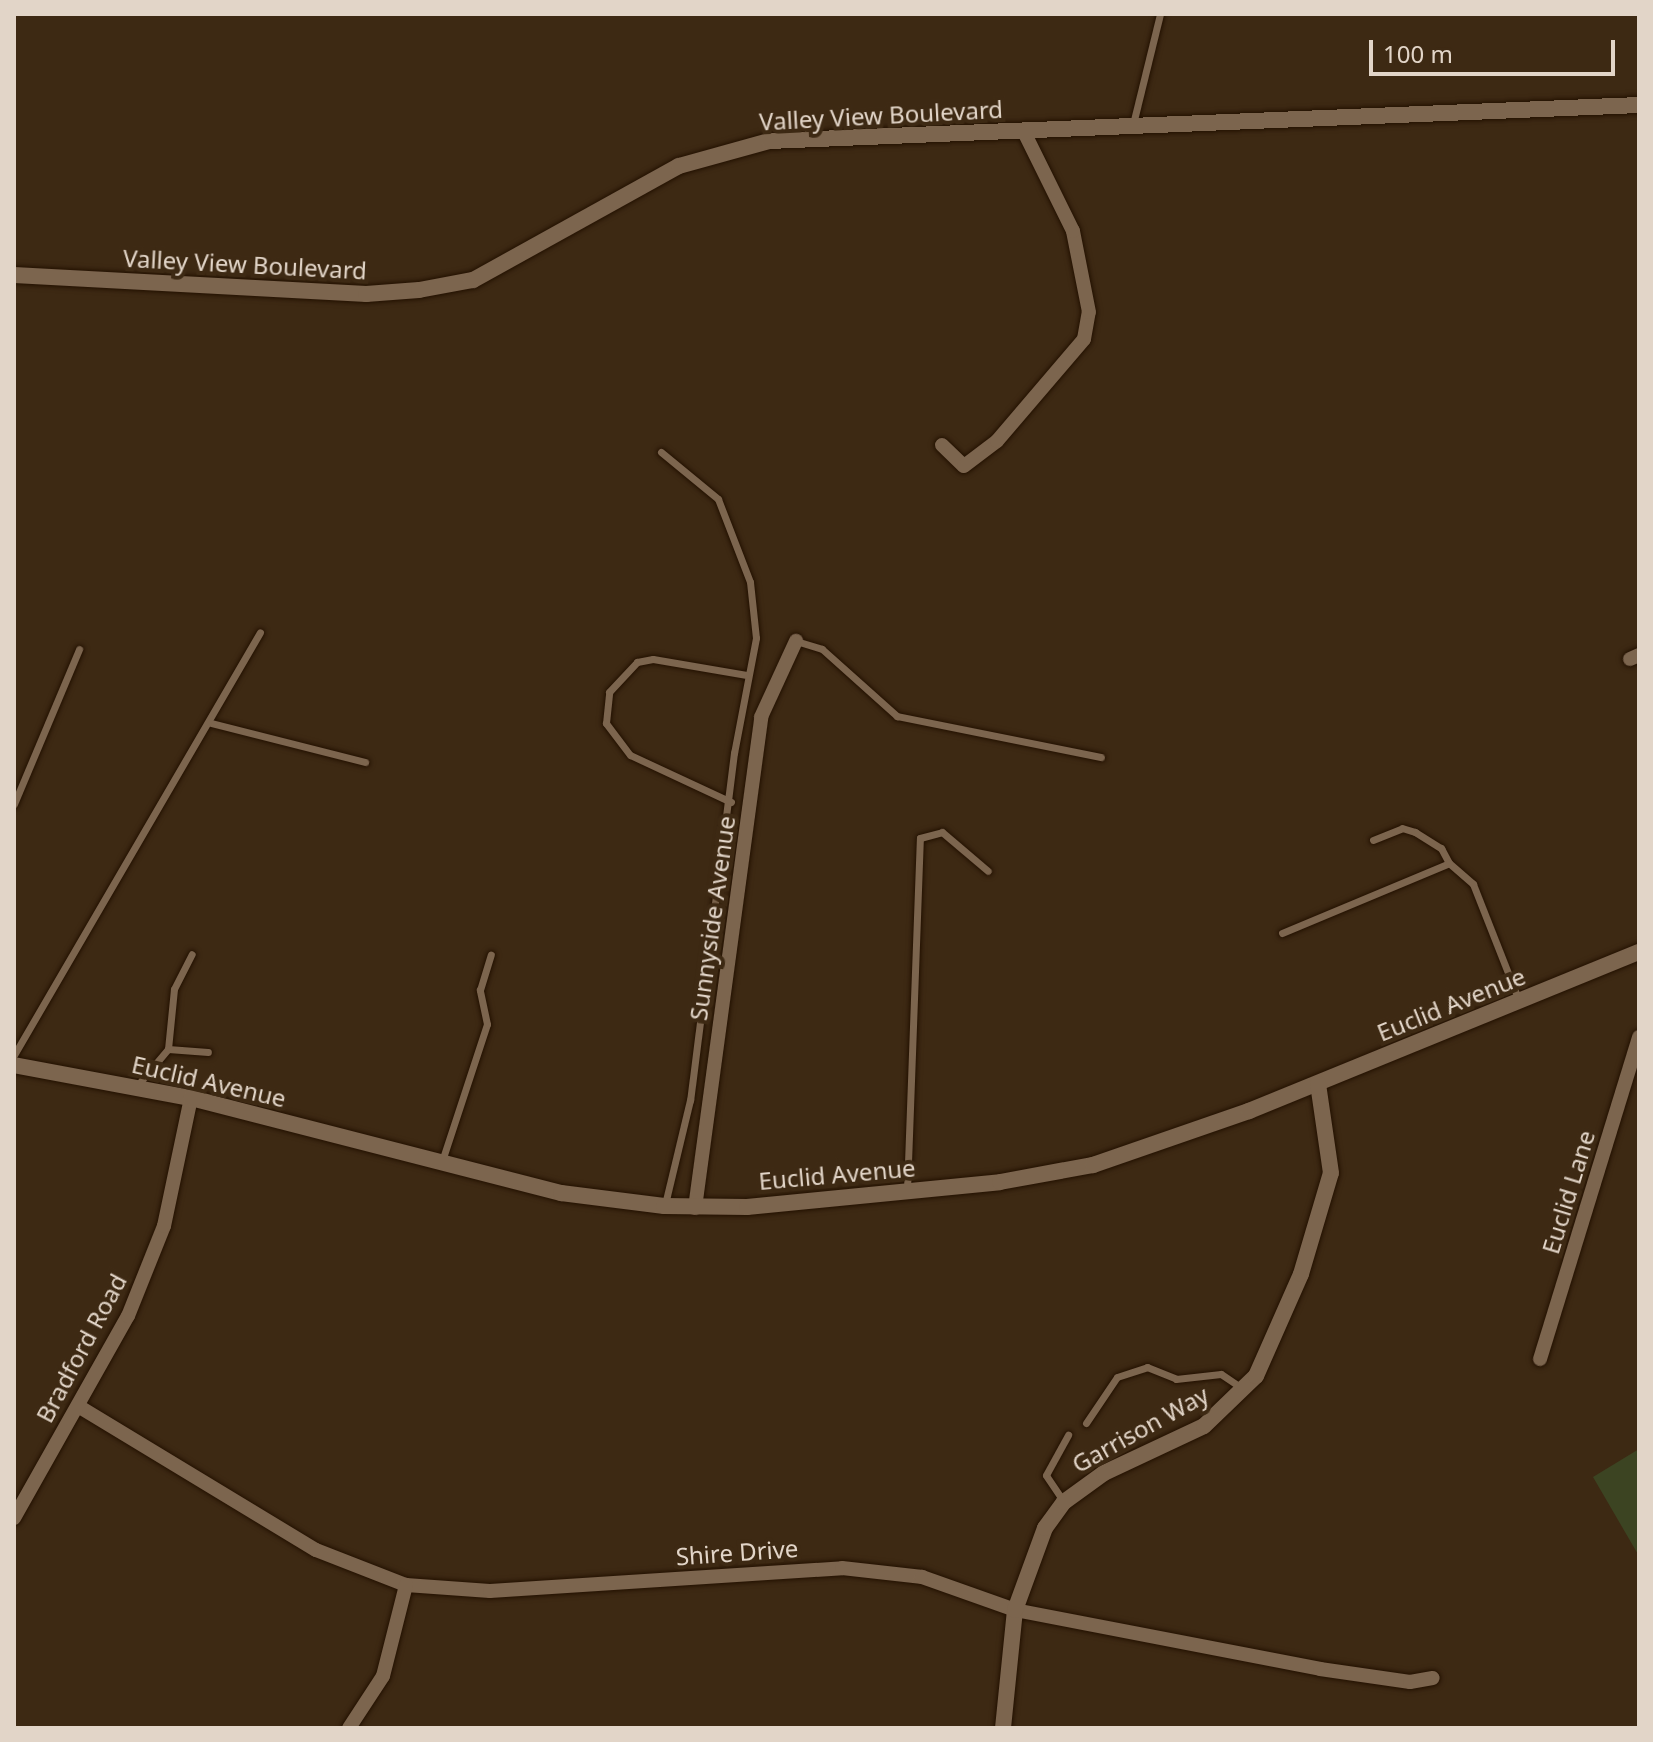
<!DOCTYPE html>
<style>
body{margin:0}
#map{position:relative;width:1653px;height:1742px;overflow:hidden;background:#3d2913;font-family:"Noto Sans",sans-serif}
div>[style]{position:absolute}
.green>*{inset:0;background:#3c4422}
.roads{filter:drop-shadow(0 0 2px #231100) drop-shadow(0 0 2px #231100)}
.service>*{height:7px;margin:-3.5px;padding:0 3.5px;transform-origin:3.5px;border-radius:3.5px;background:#7c654e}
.minor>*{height:14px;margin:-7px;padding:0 7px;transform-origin:7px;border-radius:7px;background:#7c654e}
.tertiary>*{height:16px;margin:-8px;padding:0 8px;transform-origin:8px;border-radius:8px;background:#7c654e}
span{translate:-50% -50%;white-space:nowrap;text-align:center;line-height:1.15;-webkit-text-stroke:8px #3d2913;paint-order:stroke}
.street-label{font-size:24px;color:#e2d5c8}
.frame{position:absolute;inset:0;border:16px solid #e2d5c8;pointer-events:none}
.scale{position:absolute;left:1369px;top:40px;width:246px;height:36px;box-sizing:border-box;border:4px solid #e2d5c8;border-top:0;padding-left:10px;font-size:24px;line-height:28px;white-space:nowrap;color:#e2d5c8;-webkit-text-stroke:6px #3d2913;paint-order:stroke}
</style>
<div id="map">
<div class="green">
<div style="clip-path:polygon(1639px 1449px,1639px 1556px,1593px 1477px)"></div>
</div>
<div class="roads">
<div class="service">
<div style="left:1133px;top:124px;width:113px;rotate:-76.2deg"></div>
<div style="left:661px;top:452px;width:74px;rotate:39.5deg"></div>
<div style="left:718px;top:499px;width:89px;rotate:68.9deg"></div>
<div style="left:750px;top:582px;width:56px;rotate:83.9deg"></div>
<div style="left:756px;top:638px;width:117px;rotate:100.8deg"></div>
<div style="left:734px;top:753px;width:350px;rotate:97.2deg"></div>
<div style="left:690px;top:1100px;width:107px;rotate:103.5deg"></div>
<div style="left:796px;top:641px;width:27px;rotate:17deg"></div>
<div style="left:822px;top:649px;width:101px;rotate:41.8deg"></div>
<div style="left:897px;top:716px;width:208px;rotate:11.4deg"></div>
<div style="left:211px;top:723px;width:159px;rotate:14.2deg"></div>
<div style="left:731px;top:802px;width:111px;rotate:-155deg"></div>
<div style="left:630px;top:755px;width:40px;rotate:-127deg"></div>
<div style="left:606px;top:723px;width:31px;rotate:-84deg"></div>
<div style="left:609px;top:692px;width:41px;rotate:-47deg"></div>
<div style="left:637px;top:662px;width:16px;rotate:-11deg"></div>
<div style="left:653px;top:659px;width:95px;rotate:9.7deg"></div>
<div style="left:14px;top:804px;width:168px;rotate:-67.2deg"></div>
<div style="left:1373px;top:840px;width:31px;rotate:-22deg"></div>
<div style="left:1402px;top:828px;width:14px;rotate:17deg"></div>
<div style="left:1415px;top:832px;width:31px;rotate:32deg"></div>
<div style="left:1441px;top:848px;width:17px;rotate:62deg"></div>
<div style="left:1282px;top:933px;width:181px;rotate:-22.7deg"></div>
<div style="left:1449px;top:863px;width:32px;rotate:41deg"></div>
<div style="left:1473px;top:884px;width:126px;rotate:68.5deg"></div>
<div style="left:168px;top:1049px;width:60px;rotate:-84.3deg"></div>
<div style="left:174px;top:989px;width:39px;rotate:-63deg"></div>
<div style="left:14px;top:1055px;width:489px;rotate:-59.8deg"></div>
<div style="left:136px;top:1087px;width:50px;rotate:-49.9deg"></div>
<div style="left:168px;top:1049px;width:40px;rotate:4.3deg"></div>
<div style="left:442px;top:1161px;width:144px;rotate:-71.8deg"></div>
<div style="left:487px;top:1024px;width:35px;rotate:-102deg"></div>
<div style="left:480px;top:990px;width:37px;rotate:-73deg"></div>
<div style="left:907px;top:1190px;width:352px;rotate:-87.9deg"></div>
<div style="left:920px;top:838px;width:23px;rotate:-15deg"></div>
<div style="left:942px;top:832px;width:60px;rotate:40.3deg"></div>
<div style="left:1086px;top:1423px;width:55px;rotate:-56deg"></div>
<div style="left:1117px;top:1377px;width:32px;rotate:-18deg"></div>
<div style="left:1147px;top:1367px;width:31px;rotate:22deg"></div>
<div style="left:1176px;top:1379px;width:45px;rotate:-6.3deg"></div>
<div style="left:1221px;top:1374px;width:27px;rotate:34deg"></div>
<div style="left:1064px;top:1502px;width:32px;rotate:-124deg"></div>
<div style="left:1046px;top:1475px;width:46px;rotate:-61.2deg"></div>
</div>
<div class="minor">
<div style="left:942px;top:445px;width:30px;rotate:44deg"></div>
<div style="left:964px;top:466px;width:41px;rotate:-37.1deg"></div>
<div style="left:997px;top:441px;width:134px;rotate:-49.5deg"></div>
<div style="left:1084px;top:339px;width:27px;rotate:-80deg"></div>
<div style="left:1089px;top:312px;width:83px;rotate:-101.2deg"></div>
<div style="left:1073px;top:231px;width:110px;rotate:-116.3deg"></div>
<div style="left:1630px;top:659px;width:10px;rotate:-24deg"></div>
<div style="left:695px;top:1208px;width:495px;rotate:-82.3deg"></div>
<div style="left:761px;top:717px;width:84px;rotate:-65.3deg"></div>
<div style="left:1540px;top:1359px;width:337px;rotate:-72.9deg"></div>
<div style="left:78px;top:1406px;width:278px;rotate:31.2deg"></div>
<div style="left:316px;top:1550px;width:97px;rotate:21.3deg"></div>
<div style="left:406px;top:1585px;width:84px;rotate:4.1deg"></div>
<div style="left:490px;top:1591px;width:353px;rotate:-3.7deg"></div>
<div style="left:842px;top:1568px;width:81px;rotate:6.4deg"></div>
<div style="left:922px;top:1577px;width:99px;rotate:19.5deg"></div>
<div style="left:1015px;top:1610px;width:311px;rotate:10.9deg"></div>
<div style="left:1320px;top:1669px;width:91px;rotate:8.2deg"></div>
<div style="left:1410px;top:1682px;width:23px;rotate:-10deg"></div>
<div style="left:14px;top:1518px;width:232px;rotate:-60.6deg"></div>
<div style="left:128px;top:1316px;width:97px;rotate:-68.2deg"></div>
<div style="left:164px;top:1226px;width:131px;rotate:-78.1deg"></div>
<div style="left:349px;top:1728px;width:62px;rotate:-56.8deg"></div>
<div style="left:383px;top:1676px;width:94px;rotate:-75.8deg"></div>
</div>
<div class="tertiary">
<div style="left:14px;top:275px;width:353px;rotate:3.1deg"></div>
<div style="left:366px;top:294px;width:53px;rotate:-4.3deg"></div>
<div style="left:419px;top:290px;width:55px;rotate:-10.5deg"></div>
<div style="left:473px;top:280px;width:235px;rotate:-29deg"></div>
<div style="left:679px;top:166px;width:93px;rotate:-15.5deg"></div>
<div style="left:769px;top:141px;width:871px;rotate:-2.37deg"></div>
<div style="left:14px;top:1065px;width:180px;rotate:10.6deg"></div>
<div style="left:191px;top:1098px;width:382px;rotate:14.4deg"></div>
<div style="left:561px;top:1193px;width:104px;rotate:7.2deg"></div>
<div style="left:664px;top:1206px;width:83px;rotate:0.7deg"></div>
<div style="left:747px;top:1207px;width:254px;rotate:-5.6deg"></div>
<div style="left:1000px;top:1182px;width:95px;rotate:-10.4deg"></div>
<div style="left:1093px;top:1165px;width:165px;rotate:-19.1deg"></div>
<div style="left:1249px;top:1111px;width:421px;rotate:-22.2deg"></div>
<div style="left:1003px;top:1728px;width:119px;rotate:-84.2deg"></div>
<div style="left:1015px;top:1610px;width:87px;rotate:-69.9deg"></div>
<div style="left:1045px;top:1528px;width:32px;rotate:-54deg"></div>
<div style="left:1064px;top:1502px;width:49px;rotate:-35.9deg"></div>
<div style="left:1104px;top:1473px;width:110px;rotate:-25.2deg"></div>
<div style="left:1204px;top:1426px;width:72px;rotate:-43.9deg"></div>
<div style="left:1256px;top:1376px;width:111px;rotate:-66.2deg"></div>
<div style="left:1301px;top:1274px;width:105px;rotate:-73.5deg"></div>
<div style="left:1331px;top:1173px;width:90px;rotate:-98.3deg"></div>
</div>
</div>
<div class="street-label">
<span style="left:881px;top:115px;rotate:-3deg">Valley View Boulevard</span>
<span style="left:245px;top:264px;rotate:3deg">Valley View Boulevard</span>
<span style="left:712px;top:918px;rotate:-82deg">Sunnyside Avenue</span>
<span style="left:1451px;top:1004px;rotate:-22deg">Euclid Avenue</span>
<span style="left:209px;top:1081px;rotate:13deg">Euclid Avenue</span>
<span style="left:837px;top:1174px;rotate:-5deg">Euclid Avenue</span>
<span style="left:1568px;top:1192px;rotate:-73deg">Euclid Lane</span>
<span style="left:81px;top:1348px;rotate:-62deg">Bradford Road</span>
<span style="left:1140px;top:1429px;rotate:-29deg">Garrison Way</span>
<span style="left:737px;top:1552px;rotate:-4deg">Shire Drive</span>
</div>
<div class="frame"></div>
<div class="scale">100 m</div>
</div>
